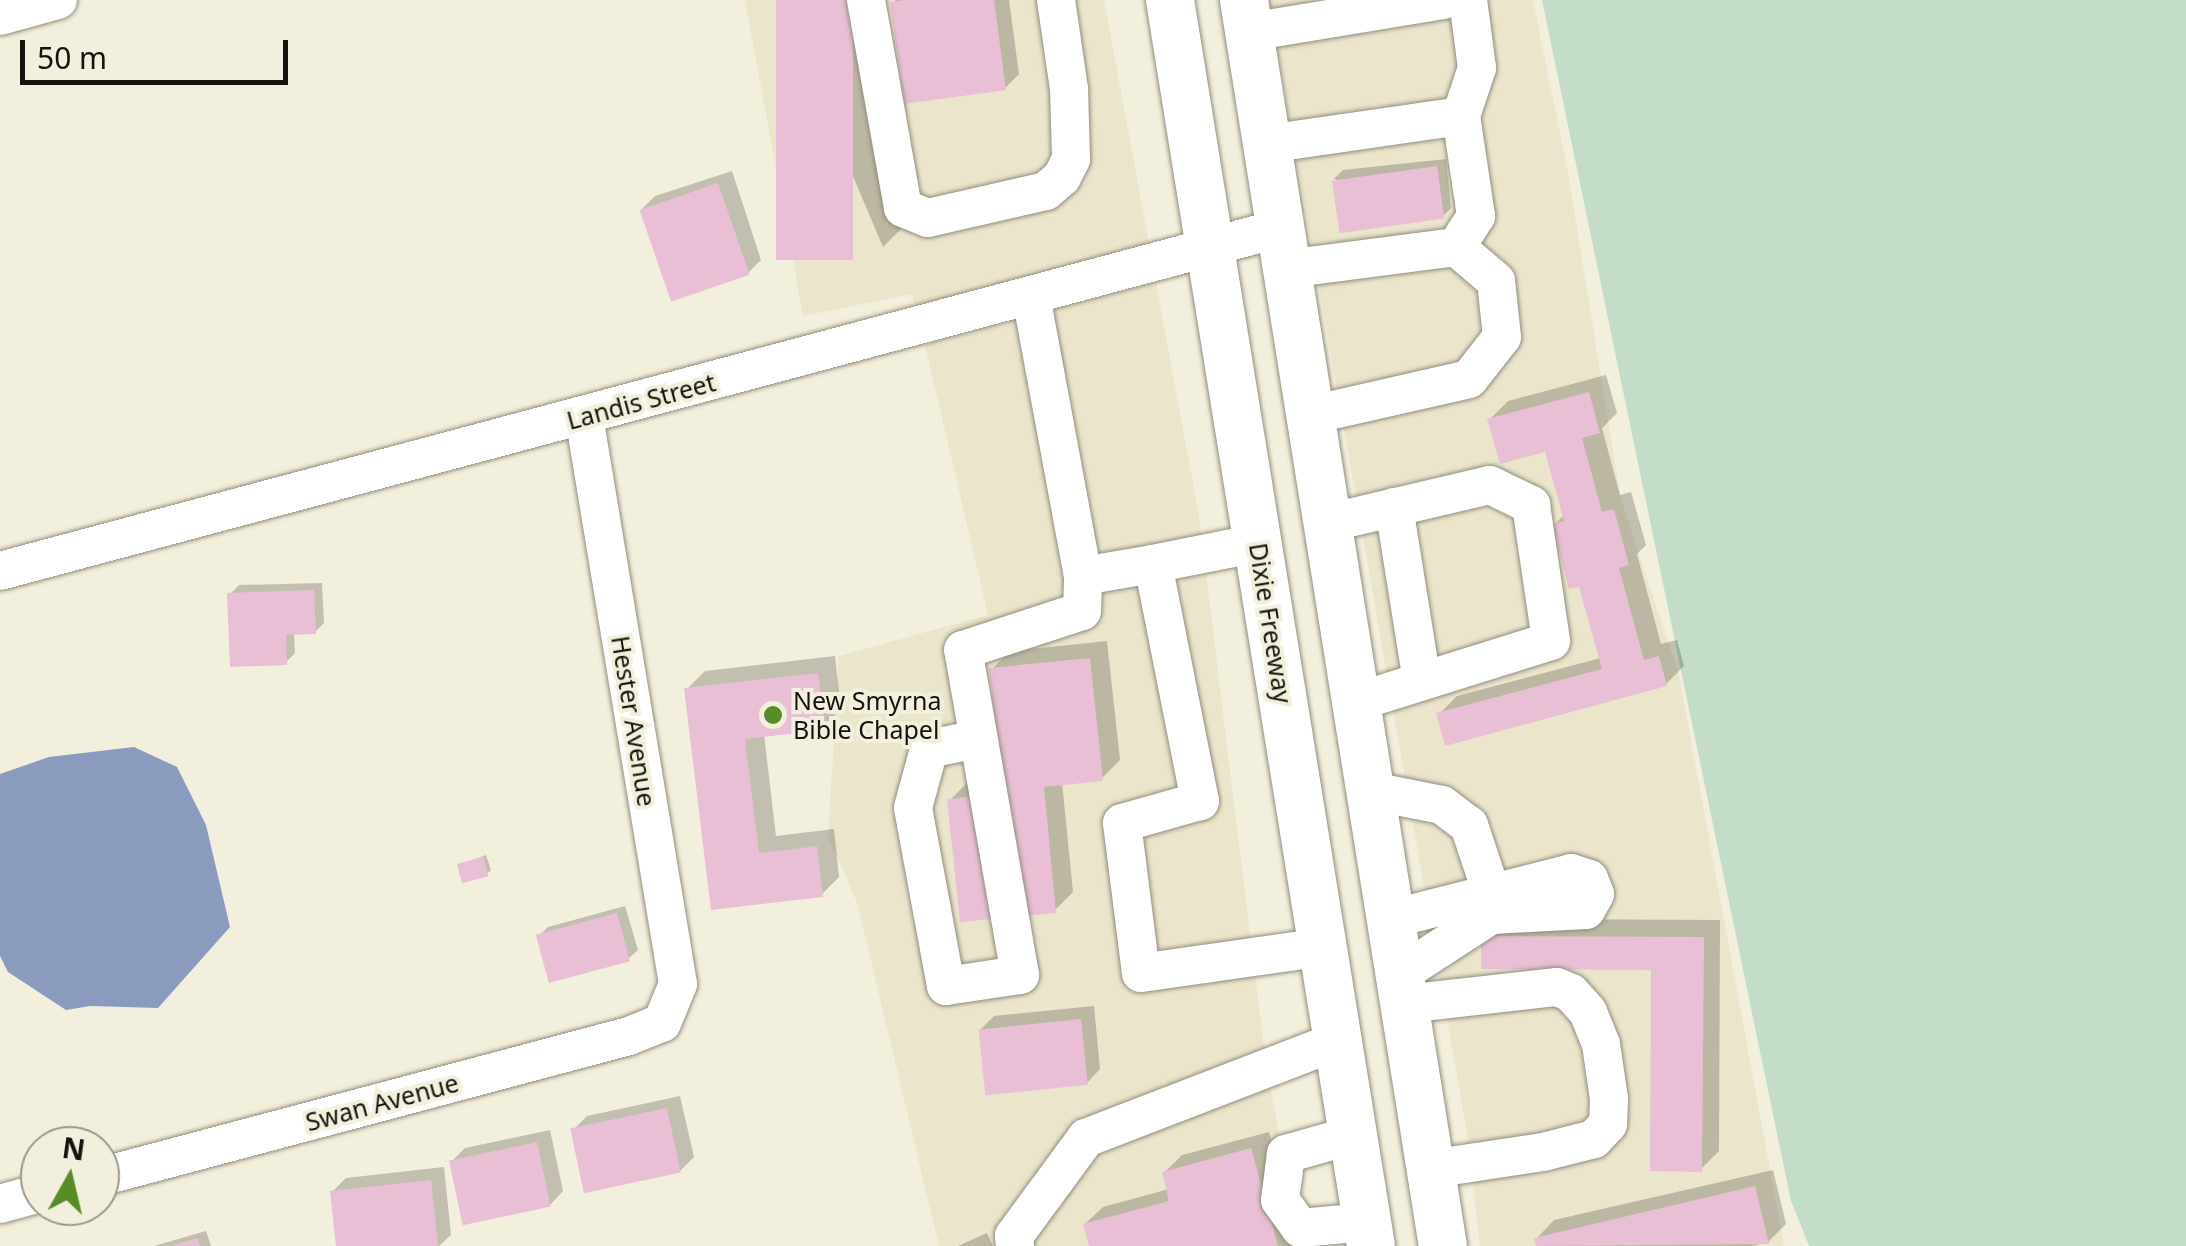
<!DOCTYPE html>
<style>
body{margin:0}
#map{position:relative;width:2186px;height:1246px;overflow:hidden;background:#f3efdd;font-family:"Noto Sans",sans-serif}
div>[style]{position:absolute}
.built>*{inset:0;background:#ebe5cc}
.green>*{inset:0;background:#c4ddc8}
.water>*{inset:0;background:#8a9bbe}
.shadow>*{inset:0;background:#0003}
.building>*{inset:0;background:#e9bfd5;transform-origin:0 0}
.roads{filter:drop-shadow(0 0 2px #918d7d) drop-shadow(0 0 2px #918d7d)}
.minor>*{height:38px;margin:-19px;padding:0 19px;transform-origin:19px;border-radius:19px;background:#fff}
.major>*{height:48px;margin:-24px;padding:0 24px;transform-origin:24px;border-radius:24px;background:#fff}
.dots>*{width:28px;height:28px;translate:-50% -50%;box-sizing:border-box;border:5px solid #f3efdd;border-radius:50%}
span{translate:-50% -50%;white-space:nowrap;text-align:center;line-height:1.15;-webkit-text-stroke:8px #f3efdd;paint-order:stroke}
.street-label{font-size:25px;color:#15130d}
.poi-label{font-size:25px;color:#15130d}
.left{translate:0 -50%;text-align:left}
.north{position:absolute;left:20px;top:1126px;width:100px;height:100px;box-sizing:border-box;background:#f3efdd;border:2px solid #9a978a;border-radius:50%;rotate:8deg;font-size:28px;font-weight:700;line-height:40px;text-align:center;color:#15130d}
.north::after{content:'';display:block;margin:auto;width:35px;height:45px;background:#588c25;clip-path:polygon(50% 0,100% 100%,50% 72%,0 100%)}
.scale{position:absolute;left:20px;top:40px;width:268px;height:45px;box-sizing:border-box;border:5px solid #15130d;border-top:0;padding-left:12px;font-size:30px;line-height:35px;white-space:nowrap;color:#15130d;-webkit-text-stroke:8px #f3efdd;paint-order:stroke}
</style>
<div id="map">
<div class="built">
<div style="clip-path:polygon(745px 0,1104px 0,1149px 243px,915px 306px,912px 294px,803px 316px)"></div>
<div style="clip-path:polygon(1269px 0,1533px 0,1568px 173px,1621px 500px,1679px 675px,1784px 1246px,1480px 1246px,1468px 1139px)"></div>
<div style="clip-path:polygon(1156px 283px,1199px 516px,1266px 1065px,1301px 1246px,939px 1246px,857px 902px,828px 837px,839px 656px,988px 615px,925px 345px)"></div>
</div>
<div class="green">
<div style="clip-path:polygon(1542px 0,2186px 0,2186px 1246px,1809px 1246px,1791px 1201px)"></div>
</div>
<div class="water">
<div style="clip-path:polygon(134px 747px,177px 767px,206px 825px,230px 927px,158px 1008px,90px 1006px,66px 1010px,8px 972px,0 956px,0 774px,49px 757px)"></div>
</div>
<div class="shadow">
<div style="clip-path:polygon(778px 0,873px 0,901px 229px,883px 247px)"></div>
<div style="clip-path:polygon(896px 0,1009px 0,1019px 74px,1005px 88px,893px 3px)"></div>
<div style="clip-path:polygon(1446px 159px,1451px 208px,1442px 217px,1334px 179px,1343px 170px)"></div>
<div style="clip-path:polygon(732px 171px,761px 260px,748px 273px,641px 210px,655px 196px)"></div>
<div style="clip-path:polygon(1606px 375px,1617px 413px,1602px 428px,1620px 495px,1631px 492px,1646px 545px,1637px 554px,1661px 644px,1677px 640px,1684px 666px,1666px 684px,1439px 714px,1457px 696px,1601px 658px,1581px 584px,1555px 524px,1565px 514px,1546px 449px,1490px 419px,1508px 401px)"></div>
<div style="clip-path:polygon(322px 583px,324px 623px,315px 632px,294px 633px,295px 653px,286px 662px,230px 594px,239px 585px)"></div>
<div style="clip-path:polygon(1107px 641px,1120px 760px,1102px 778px,1062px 782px,1073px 892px,1055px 910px,950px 800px,968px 782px,1003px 779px,992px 669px,1010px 651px)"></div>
<div style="clip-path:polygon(835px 656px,841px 709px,823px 727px,764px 734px,776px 836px,834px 829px,839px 877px,821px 895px,713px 907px,687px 689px,705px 671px)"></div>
<div style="clip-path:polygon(486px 855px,491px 870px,487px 874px,460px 865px)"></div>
<div style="clip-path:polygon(625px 906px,638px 950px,629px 958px,539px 936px,548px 927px)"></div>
<div style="clip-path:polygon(1501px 919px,1720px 920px,1719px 1151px,1701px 1169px,1653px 968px,1483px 937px)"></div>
<div style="clip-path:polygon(1094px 1006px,1100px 1069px,1087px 1083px,980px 1030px,994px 1016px)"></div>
<div style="clip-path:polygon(680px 1096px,694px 1157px,680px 1171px,573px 1130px,587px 1116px)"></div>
<div style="clip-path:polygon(550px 1130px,563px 1191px,550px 1205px,451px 1162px,465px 1148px)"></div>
<div style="clip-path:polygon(1269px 1132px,1300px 1246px,1091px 1246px,1085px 1224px,1103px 1207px,1169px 1189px,1164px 1173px,1182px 1155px)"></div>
<div style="clip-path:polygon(444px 1167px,451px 1235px,439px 1246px,338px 1246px,332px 1192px,346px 1178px)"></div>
<div style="clip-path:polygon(1773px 1170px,1786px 1224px,1768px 1242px,1751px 1246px,1538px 1246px,1537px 1238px,1554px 1220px)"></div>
<div style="clip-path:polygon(206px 1231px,211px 1246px,154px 1246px)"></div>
<div style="clip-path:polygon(987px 1233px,993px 1246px,958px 1246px)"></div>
</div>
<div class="building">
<div style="left:776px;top:0;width:77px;height:260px"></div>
<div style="clip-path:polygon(906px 0,994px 0,1006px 90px,904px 104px,890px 2px)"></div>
<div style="left:1437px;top:166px;width:53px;height:106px;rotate:82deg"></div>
<div style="left:718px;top:183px;width:97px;height:83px;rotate:71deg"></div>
<div style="clip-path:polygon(1589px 392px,1600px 433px,1582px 438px,1602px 512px,1614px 509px,1629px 565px,1619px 568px,1644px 660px,1659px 656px,1667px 686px,1445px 746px,1436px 713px,1602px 669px,1579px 587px,1569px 589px,1552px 524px,1564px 521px,1545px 452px,1500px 464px,1487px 419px)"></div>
<div style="clip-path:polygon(314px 590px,316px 634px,286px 635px,287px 665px,230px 667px,227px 593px)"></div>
<div style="clip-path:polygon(1090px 658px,1103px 781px,1044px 787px,1056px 913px,960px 922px,947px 799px,1002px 794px,989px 668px)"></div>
<div style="clip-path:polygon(818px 673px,825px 730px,745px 739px,759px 853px,817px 846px,823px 897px,711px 910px,684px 688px)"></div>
<div style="left:483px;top:857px;width:20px;height:27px;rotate:75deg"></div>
<div style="left:617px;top:913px;width:50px;height:84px;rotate:75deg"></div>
<div style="clip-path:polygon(1481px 936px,1704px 937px,1702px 1172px,1650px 1171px,1651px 970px,1481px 969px)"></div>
<div style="left:1081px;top:1019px;width:66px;height:103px;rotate:84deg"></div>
<div style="left:667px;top:1108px;width:66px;height:99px;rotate:78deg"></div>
<div style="left:537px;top:1142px;width:66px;height:90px;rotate:78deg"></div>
<div style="clip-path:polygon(1251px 1148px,1278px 1246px,1089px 1246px,1083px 1224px,1169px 1201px,1162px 1172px)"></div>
<div style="clip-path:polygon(431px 1180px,438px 1246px,336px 1246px,330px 1191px)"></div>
<div style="clip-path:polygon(1755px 1186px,1769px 1244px,1536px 1246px,1534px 1238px)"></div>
<div style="clip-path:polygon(198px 1238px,200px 1246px,173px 1246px,173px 1245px)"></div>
</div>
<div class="roads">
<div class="minor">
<div style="left:866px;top:0;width:211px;rotate:79.9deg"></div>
<div style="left:903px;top:208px;width:27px;rotate:22deg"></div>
<div style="left:928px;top:218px;width:121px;rotate:-12.9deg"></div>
<div style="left:1046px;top:191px;width:21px;rotate:-41deg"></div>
<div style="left:1062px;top:177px;width:20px;rotate:-63deg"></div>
<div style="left:1071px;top:159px;width:70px;rotate:-91.6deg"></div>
<div style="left:1069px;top:89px;width:90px;rotate:-98.3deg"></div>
<div style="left:0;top:16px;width:60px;rotate:-15.4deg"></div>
<div style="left:1250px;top:32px;width:197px;rotate:-9.4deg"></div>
<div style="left:1267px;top:144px;width:196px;rotate:-8.2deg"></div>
<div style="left:1461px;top:116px;width:51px;rotate:-71.6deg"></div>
<div style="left:1477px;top:68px;width:69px;rotate:-97.5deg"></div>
<div style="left:1287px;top:269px;width:170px;rotate:-7.4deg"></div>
<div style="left:1031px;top:296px;width:285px;rotate:79.5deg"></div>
<div style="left:1083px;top:576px;width:71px;rotate:-9.7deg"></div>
<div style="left:1311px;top:415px;width:162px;rotate:-12.8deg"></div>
<div style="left:1469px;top:379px;width:53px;rotate:-51.8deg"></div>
<div style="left:1502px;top:337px;width:56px;rotate:-96.1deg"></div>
<div style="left:1496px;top:281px;width:52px;rotate:-139.6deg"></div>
<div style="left:1456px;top:247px;width:37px;rotate:-57deg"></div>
<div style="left:1476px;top:216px;width:101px;rotate:-98.5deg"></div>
<div style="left:1394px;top:507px;width:176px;rotate:80.9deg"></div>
<div style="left:1328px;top:523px;width:166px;rotate:-13.2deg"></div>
<div style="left:1490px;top:485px;width:46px;rotate:26deg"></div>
<div style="left:1531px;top:505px;width:137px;rotate:81.6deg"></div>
<div style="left:1551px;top:641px;width:204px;rotate:162.6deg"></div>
<div style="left:1258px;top:543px;width:107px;rotate:168.7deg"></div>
<div style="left:1153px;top:564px;width:242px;rotate:78.8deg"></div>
<div style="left:1200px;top:801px;width:81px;rotate:164.2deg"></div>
<div style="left:1122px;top:823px;width:151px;rotate:82.8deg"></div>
<div style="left:1141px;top:973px;width:184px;rotate:-8.1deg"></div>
<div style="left:0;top:571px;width:1326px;rotate:-14.99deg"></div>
<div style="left:978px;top:739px;width:50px;rotate:168.5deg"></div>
<div style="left:929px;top:749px;width:61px;rotate:105.2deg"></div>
<div style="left:913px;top:808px;width:181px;rotate:79.5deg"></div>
<div style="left:946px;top:986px;width:75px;rotate:-8.5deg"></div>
<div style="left:1020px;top:975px;width:330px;rotate:-99.9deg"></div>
<div style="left:963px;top:650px;width:125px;rotate:-18.1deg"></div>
<div style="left:1082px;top:611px;width:35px;rotate:-88deg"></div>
<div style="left:1371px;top:791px;width:72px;rotate:11.2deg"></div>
<div style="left:1442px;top:805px;width:34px;rotate:37deg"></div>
<div style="left:1469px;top:825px;width:70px;rotate:71.6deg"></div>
<div style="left:1391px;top:919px;width:186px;rotate:-14.3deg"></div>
<div style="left:1571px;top:873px;width:19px;rotate:18deg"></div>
<div style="left:1589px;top:879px;width:16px;rotate:68deg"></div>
<div style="left:1595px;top:894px;width:18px;rotate:119deg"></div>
<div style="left:1586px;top:910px;width:95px;rotate:177deg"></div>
<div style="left:1491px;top:915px;width:108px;rotate:147deg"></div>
<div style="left:1405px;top:1004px;width:153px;rotate:-6.4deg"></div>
<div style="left:1557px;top:987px;width:15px;rotate:23deg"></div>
<div style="left:1571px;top:993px;width:25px;rotate:48deg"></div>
<div style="left:1588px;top:1012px;width:35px;rotate:68deg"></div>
<div style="left:1601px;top:1044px;width:56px;rotate:81.7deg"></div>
<div style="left:1609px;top:1099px;width:25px;rotate:92deg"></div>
<div style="left:1608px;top:1124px;width:21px;rotate:133deg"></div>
<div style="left:1594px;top:1139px;width:53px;rotate:165.7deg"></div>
<div style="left:1543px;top:1152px;width:113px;rotate:171.4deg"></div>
<div style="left:1353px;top:1135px;width:70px;rotate:164.2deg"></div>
<div style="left:1286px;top:1154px;width:46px;rotate:97.4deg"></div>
<div style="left:1280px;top:1200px;width:34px;rotate:54deg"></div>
<div style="left:1300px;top:1228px;width:67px;rotate:-5.1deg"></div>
<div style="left:100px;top:1177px;width:547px;rotate:-14.92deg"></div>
<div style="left:629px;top:1036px;width:35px;rotate:-22deg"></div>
<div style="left:662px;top:1023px;width:42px;rotate:-67.7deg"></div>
<div style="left:678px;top:984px;width:576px;rotate:-99.4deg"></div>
<div style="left:0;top:1204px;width:41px;rotate:-15.4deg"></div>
<div style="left:1015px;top:1246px;width:10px;rotate:-96deg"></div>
<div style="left:1014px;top:1236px;width:122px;rotate:-53.7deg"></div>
<div style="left:1086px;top:1138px;width:270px;rotate:-21.1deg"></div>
</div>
<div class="major">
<div style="left:1170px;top:0;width:1262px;rotate:80.84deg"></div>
<div style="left:1244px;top:0;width:1262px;rotate:80.93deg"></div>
</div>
</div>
<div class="dots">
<div style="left:773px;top:715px;background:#588c25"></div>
</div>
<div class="street-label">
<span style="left:641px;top:401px;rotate:-15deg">Landis Street</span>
<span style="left:1271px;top:623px;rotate:81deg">Dixie Freeway</span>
<span style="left:634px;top:721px;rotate:81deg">Hester Avenue</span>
<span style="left:382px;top:1102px;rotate:-15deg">Swan Avenue</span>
</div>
<div class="poi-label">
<span class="left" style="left:793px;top:715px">New Smyrna<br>Bible Chapel</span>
</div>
<div class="north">N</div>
<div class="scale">50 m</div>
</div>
